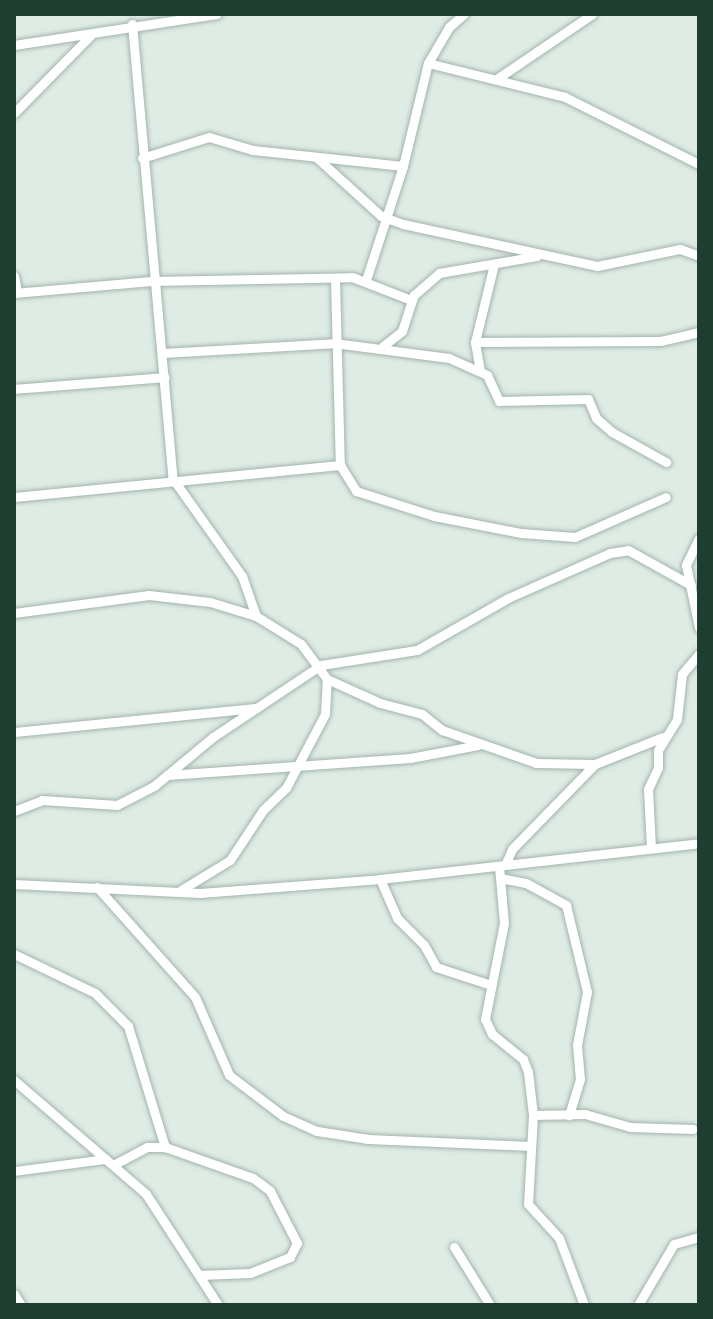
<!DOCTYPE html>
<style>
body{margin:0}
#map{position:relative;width:713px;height:1319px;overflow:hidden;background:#dfece5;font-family:"DejaVu Sans",sans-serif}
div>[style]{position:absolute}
.roads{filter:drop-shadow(0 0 2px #a2b4ac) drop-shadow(0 0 2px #a2b4ac)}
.street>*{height:9px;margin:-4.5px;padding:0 4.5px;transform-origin:4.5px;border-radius:4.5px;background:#fff}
span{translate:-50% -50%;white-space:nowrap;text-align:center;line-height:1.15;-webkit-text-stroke:7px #f0f8f3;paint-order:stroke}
.frame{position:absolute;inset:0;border:16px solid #1f3e32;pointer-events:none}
</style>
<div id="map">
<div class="roads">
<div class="street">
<div style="left:132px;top:24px;width:457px;rotate:84.9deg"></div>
<div style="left:173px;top:479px;width:119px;rotate:54.6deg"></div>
<div style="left:242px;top:576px;width:42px;rotate:70.7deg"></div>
<div style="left:14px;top:45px;width:205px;rotate:-8.7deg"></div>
<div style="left:428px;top:63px;width:141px;rotate:13.9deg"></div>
<div style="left:565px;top:97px;width:150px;rotate:26.6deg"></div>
<div style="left:498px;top:78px;width:114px;rotate:-34.2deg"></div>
<div style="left:14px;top:113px;width:111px;rotate:-45.4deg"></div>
<div style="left:316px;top:157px;width:88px;rotate:42.2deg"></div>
<div style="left:381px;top:216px;width:23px;rotate:20deg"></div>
<div style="left:403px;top:224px;width:198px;rotate:12.2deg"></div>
<div style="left:597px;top:266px;width:85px;rotate:-11.6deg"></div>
<div style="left:680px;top:249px;width:20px;rotate:20deg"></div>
<div style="left:142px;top:158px;width:70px;rotate:-17.4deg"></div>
<div style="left:209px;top:137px;width:46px;rotate:16.5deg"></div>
<div style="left:253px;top:150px;width:151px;rotate:6.1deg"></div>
<div style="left:14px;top:276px;width:16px;rotate:79deg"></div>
<div style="left:335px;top:280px;width:185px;rotate:88.5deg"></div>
<div style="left:340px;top:465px;width:31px;rotate:58deg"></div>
<div style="left:356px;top:491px;width:82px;rotate:17.8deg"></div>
<div style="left:434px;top:516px;width:89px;rotate:11.1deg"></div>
<div style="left:521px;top:533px;width:54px;rotate:4.2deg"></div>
<div style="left:575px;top:537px;width:99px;rotate:-23.7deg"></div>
<div style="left:366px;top:280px;width:120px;rotate:-72deg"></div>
<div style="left:403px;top:166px;width:106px;rotate:-76.4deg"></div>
<div style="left:428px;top:63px;width:42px;rotate:-59.7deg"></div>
<div style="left:449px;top:27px;width:20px;rotate:-41deg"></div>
<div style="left:14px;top:293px;width:138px;rotate:-5deg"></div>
<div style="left:151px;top:281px;width:201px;rotate:-1.1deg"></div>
<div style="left:352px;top:277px;width:63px;rotate:21.3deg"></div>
<div style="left:475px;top:342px;width:185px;rotate:-0.3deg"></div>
<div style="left:660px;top:341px;width:40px;rotate:-13deg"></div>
<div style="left:383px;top:346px;width:24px;rotate:-38deg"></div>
<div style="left:402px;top:331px;width:38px;rotate:-72deg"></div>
<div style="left:414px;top:295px;width:33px;rotate:-41deg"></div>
<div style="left:439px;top:273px;width:99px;rotate:-9.8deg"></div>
<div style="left:163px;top:353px;width:171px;rotate:-3.3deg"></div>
<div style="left:334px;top:343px;width:116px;rotate:7.4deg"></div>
<div style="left:449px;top:358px;width:42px;rotate:24.1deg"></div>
<div style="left:487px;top:375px;width:29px;rotate:65deg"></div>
<div style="left:499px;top:401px;width:89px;rotate:-1.3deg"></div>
<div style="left:588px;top:399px;width:21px;rotate:67deg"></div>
<div style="left:596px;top:418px;width:21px;rotate:41deg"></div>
<div style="left:612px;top:432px;width:62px;rotate:29.1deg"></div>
<div style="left:480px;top:371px;width:29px;rotate:-100deg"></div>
<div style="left:475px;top:342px;width:80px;rotate:-76.3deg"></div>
<div style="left:14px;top:389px;width:151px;rotate:-4.5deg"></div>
<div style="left:14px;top:497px;width:328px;rotate:-5.6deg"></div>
<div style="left:699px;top:538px;width:30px;rotate:116deg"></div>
<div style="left:686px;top:565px;width:64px;rotate:78.3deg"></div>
<div style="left:14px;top:613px;width:136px;rotate:-7.6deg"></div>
<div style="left:149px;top:595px;width:61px;rotate:6.5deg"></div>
<div style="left:210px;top:602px;width:48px;rotate:16.9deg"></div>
<div style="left:256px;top:616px;width:53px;rotate:31.9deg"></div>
<div style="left:301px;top:644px;width:44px;rotate:53.4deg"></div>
<div style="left:327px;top:679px;width:58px;rotate:24.4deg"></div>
<div style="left:380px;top:703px;width:43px;rotate:14.7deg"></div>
<div style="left:422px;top:714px;width:26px;rotate:39deg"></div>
<div style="left:442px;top:730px;width:100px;rotate:19.3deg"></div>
<div style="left:536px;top:763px;width:59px;rotate:1deg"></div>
<div style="left:14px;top:732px;width:243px;rotate:-5.7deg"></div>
<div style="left:167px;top:775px;width:244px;rotate:-4deg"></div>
<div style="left:410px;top:758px;width:69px;rotate:-10.8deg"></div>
<div style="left:14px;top:811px;width:30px;rotate:-21deg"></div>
<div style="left:42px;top:800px;width:75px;rotate:3.8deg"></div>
<div style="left:117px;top:805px;width:42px;rotate:-27.2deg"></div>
<div style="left:154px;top:786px;width:77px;rotate:-39.7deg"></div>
<div style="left:213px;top:737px;width:130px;rotate:-33.7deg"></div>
<div style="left:321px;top:665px;width:97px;rotate:-8.9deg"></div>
<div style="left:417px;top:650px;width:105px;rotate:-29.7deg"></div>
<div style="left:508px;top:598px;width:111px;rotate:-23.8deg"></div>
<div style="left:610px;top:553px;width:18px;rotate:-9deg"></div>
<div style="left:628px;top:550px;width:72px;rotate:29.1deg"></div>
<div style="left:651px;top:848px;width:59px;rotate:-92.9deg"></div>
<div style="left:648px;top:789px;width:23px;rotate:-65deg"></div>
<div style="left:658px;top:768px;width:18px;rotate:-90deg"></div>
<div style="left:658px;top:750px;width:36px;rotate:-58deg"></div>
<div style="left:677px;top:719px;width:45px;rotate:-83.7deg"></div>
<div style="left:682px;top:674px;width:26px;rotate:-50deg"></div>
<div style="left:505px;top:865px;width:17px;rotate:-66deg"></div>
<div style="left:512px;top:849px;width:119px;rotate:-45.7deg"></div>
<div style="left:595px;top:764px;width:73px;rotate:-21.7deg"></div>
<div style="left:499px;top:866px;width:57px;rotate:85deg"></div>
<div style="left:504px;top:923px;width:98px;rotate:101.2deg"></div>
<div style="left:485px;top:1019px;width:17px;rotate:65deg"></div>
<div style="left:492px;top:1034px;width:40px;rotate:39deg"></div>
<div style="left:523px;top:1059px;width:14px;rotate:69deg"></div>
<div style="left:528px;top:1072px;width:43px;rotate:83.4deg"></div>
<div style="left:533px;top:1115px;width:89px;rotate:93.2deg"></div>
<div style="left:528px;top:1204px;width:46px;rotate:47.6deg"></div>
<div style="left:559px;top:1238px;width:72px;rotate:69.5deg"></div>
<div style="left:500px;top:878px;width:26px;rotate:11deg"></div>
<div style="left:526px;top:883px;width:46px;rotate:28.8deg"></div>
<div style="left:566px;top:905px;width:89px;rotate:76.4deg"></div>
<div style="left:587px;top:992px;width:54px;rotate:100.7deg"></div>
<div style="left:577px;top:1045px;width:34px;rotate:85deg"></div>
<div style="left:580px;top:1079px;width:38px;rotate:107deg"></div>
<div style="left:380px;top:879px;width:43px;rotate:66.4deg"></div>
<div style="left:397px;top:918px;width:38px;rotate:45deg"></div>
<div style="left:424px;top:945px;width:25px;rotate:61deg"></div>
<div style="left:436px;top:967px;width:58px;rotate:18.1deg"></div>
<div style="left:14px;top:884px;width:186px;rotate:2.8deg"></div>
<div style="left:200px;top:893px;width:181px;rotate:-4.4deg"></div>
<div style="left:380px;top:879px;width:321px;rotate:-6.4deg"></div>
<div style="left:97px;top:887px;width:147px;rotate:48.3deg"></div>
<div style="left:195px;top:997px;width:85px;rotate:66.4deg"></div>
<div style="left:229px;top:1075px;width:68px;rotate:37.2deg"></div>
<div style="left:283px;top:1116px;width:37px;rotate:24deg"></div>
<div style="left:317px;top:1131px;width:52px;rotate:8.9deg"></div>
<div style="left:368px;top:1139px;width:163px;rotate:2.5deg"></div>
<div style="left:181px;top:890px;width:57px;rotate:-31.5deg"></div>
<div style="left:230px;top:860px;width:60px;rotate:-56.6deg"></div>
<div style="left:263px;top:810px;width:32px;rotate:-44deg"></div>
<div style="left:286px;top:788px;width:84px;rotate:-62.2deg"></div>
<div style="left:325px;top:714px;width:35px;rotate:-87deg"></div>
<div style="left:14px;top:954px;width:90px;rotate:25.7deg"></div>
<div style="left:95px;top:993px;width:47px;rotate:45deg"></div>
<div style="left:128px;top:1026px;width:127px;rotate:73deg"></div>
<div style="left:14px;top:1080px;width:174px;rotate:40.8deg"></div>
<div style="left:146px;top:1194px;width:132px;rotate:57deg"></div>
<div style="left:533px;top:1115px;width:52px;rotate:-1.1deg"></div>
<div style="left:585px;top:1114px;width:47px;rotate:16.1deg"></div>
<div style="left:630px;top:1127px;width:63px;rotate:1.8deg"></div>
<div style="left:113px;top:1165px;width:38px;rotate:-28deg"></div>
<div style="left:147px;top:1147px;width:18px"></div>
<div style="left:165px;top:1147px;width:93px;rotate:19.4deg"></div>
<div style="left:253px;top:1178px;width:21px;rotate:37deg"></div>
<div style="left:270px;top:1191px;width:59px;rotate:62.6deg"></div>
<div style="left:297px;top:1243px;width:16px;rotate:117deg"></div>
<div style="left:290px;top:1257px;width:43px;rotate:158.2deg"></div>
<div style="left:250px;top:1273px;width:51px;rotate:177.8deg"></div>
<div style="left:14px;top:1171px;width:92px;rotate:-7.5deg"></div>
<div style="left:454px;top:1247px;width:68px;rotate:58.2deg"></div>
<div style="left:14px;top:1294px;width:13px;rotate:58deg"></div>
<div style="left:638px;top:1305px;width:71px;rotate:-59.5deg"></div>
<div style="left:674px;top:1244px;width:26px;rotate:-16deg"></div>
</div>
</div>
<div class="frame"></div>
</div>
